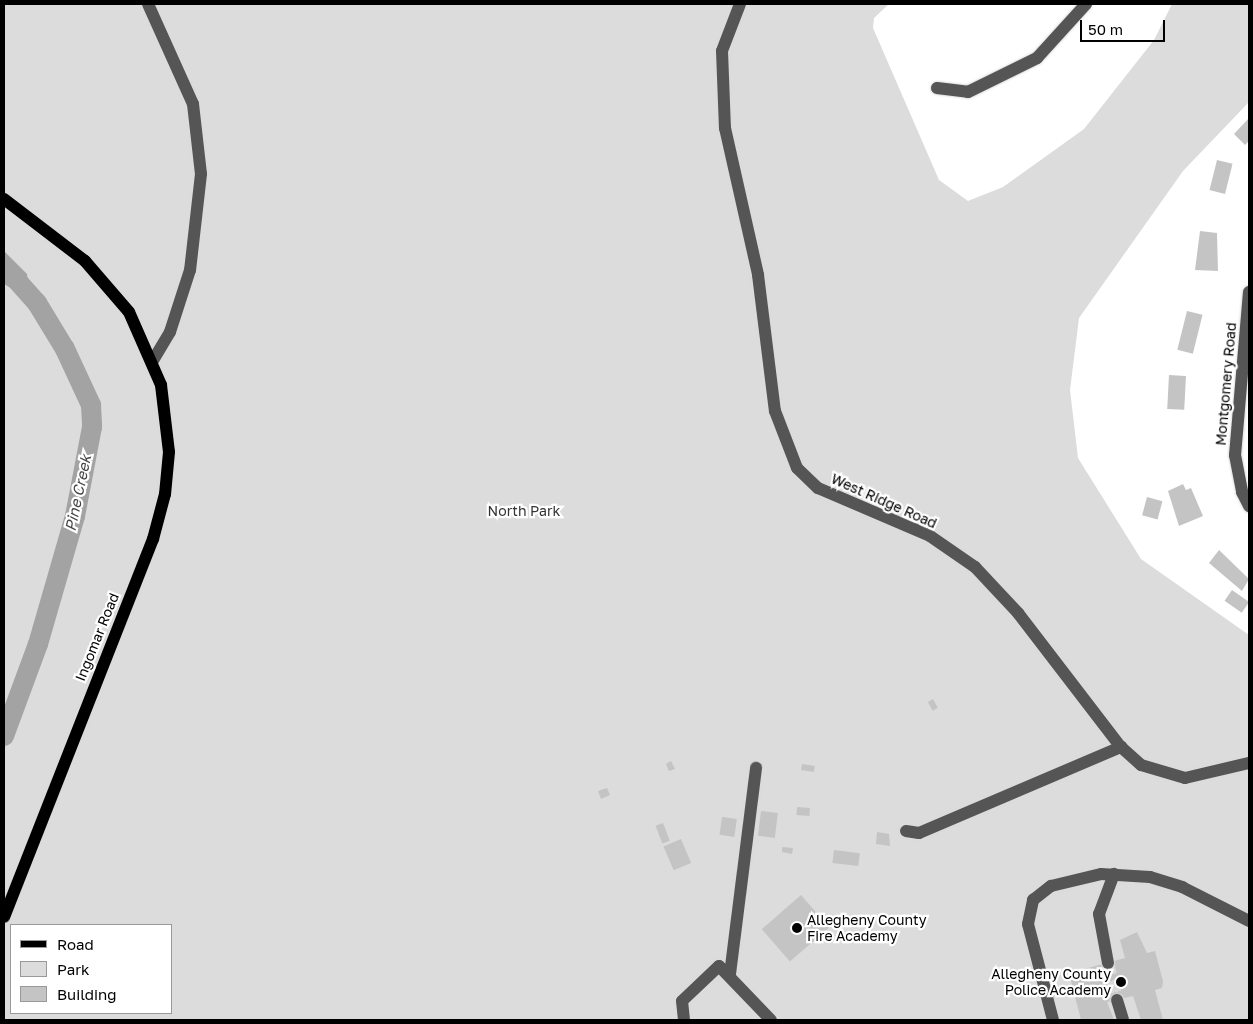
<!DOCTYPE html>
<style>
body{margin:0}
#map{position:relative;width:1253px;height:1024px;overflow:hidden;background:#fff;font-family:"Golos Text",sans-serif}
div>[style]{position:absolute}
.green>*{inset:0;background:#dcdcdc}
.water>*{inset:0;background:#a3a3a3}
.river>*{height:20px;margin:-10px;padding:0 10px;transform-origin:10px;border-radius:10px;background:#a3a3a3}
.building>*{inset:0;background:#c4c4c4;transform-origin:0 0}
.minor-tunnel>*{height:12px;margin-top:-6px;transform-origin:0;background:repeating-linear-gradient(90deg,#d9d9d9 0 12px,transparent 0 18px)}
.roads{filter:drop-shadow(0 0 1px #dbdbdb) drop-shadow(0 0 1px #dbdbdb)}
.minor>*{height:12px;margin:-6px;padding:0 6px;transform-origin:6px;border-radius:6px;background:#555}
.major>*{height:12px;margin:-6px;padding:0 6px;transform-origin:6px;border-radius:6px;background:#000}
.dots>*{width:14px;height:14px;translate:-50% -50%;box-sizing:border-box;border:2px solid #fff;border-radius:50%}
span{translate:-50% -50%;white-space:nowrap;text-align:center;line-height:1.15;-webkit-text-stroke:4.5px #fff;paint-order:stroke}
.street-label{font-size:14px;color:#000}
.park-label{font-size:14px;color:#333}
.poi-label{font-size:14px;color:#000}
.left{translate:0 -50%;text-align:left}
.right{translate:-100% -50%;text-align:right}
.water-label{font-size:15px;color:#444;font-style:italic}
.frame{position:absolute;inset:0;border:5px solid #000;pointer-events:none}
.legend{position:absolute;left:10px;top:924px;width:162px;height:90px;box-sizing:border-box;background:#fff;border:1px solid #999;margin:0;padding:6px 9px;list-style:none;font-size:15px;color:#000}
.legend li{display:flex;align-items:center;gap:10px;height:25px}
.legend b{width:25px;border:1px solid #999}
.scale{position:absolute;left:1080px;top:20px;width:85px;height:22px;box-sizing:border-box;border:2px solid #000;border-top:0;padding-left:6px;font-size:15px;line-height:18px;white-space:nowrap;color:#000;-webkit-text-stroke:4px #fff;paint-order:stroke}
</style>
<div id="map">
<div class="green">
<div style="clip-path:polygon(evenodd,4px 4px,889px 4px,874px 18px,873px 28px,939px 180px,968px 201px,1003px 187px,1084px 129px,1154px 40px,1172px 4px,1249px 4px,1249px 102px,1183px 171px,1079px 318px,1070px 390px,1078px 458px,1141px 559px,1249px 635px,1249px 1020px,4px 1020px,4px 4px,11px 925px,171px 925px,171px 1013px,11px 1013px,11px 925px)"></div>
</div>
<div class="water">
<div style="clip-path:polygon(4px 251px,27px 274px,29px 292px,19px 293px,4px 284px)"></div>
</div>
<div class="river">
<div style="left:4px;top:266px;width:50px;rotate:48.3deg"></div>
<div style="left:37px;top:303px;width:54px;rotate:58.7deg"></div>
<div style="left:65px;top:349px;width:62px;rotate:65.1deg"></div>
<div style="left:91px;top:405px;width:22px;rotate:87deg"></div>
<div style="left:92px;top:427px;width:91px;rotate:100.8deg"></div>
<div style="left:75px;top:516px;width:133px;rotate:106.1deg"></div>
<div style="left:38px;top:644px;width:98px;rotate:110.3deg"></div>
</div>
<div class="building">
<div style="clip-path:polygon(1249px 118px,1249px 141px,1245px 145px,1234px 134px)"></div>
<div style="left:1217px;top:160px;width:16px;height:31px;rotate:14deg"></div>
<div style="clip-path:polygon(1200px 231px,1217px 233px,1218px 271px,1195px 270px)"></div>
<div style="left:1187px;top:311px;width:16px;height:40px;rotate:14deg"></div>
<div style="left:1169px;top:375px;width:17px;height:34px;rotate:3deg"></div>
<div style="clip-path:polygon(1183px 484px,1186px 490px,1191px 488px,1203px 516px,1179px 526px,1168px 491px)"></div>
<div style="left:1147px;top:497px;width:16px;height:19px;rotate:15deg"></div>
<div style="clip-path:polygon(1219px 550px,1249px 579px,1242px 591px,1209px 563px)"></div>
<div style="left:1232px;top:590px;width:21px;height:13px;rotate:35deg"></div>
<div style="left:933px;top:699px;width:10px;height:6px;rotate:61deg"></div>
<div style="clip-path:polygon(671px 761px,675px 769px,669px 771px,666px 764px)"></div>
<div style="left:802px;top:764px;width:13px;height:6px;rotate:9deg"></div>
<div style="clip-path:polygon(607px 788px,610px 795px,601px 799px,598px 791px)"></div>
<div style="left:797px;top:807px;width:13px;height:8px;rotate:4deg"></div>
<div style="left:761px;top:811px;width:17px;height:25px;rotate:7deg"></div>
<div style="left:722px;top:817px;width:15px;height:18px;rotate:8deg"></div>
<div style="left:663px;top:823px;width:19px;height:8px;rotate:69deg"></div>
<div style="clip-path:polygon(877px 832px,889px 834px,890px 846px,876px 844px)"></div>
<div style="left:681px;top:839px;width:26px;height:19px;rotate:67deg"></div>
<div style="clip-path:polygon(782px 847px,793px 848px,792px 854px,782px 852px)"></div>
<div style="left:834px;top:850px;width:26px;height:13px;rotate:7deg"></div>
<div style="left:801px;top:895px;width:43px;height:52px;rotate:49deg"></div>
<div style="clip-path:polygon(1137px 932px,1147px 953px,1155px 951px,1163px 981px,1162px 988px,1155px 990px,1163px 1020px,1141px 1020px,1133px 996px,1107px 1002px,1114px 1020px,1081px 1020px,1069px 973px,1125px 958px,1120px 940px)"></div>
</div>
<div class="minor-tunnel">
<div style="left:1108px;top:963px;width:38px;rotate:76deg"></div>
</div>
<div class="roads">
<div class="minor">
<div style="left:148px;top:4px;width:110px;rotate:65.8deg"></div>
<div style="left:193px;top:104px;width:70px;rotate:83.5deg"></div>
<div style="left:201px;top:174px;width:97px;rotate:96.5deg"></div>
<div style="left:190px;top:270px;width:65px;rotate:107.9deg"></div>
<div style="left:170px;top:332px;width:33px;rotate:121deg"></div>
<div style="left:740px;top:4px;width:50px;rotate:111deg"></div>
<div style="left:722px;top:51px;width:77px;rotate:87.8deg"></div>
<div style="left:725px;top:128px;width:151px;rotate:77.3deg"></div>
<div style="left:758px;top:275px;width:137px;rotate:82.9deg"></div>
<div style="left:775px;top:411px;width:61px;rotate:68.9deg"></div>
<div style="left:797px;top:468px;width:29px;rotate:44deg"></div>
<div style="left:818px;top:488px;width:122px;rotate:23.2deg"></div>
<div style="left:930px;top:536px;width:55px;rotate:34.6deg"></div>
<div style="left:975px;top:567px;width:63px;rotate:46.9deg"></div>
<div style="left:1018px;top:613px;width:169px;rotate:52.5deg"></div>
<div style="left:1121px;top:747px;width:27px;rotate:42deg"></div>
<div style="left:1141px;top:765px;width:46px;rotate:16.5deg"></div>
<div style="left:1185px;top:778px;width:66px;rotate:-13.2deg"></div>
<div style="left:937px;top:88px;width:31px;rotate:7deg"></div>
<div style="left:968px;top:92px;width:77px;rotate:-26.2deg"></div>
<div style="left:1037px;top:58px;width:73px;rotate:-47.8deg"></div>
<div style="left:1249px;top:292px;width:164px;rotate:94.9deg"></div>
<div style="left:1235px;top:455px;width:38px;rotate:79deg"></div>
<div style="left:1242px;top:492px;width:16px;rotate:63deg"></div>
<div style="left:906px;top:831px;width:13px;rotate:9deg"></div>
<div style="left:919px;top:833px;width:220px;rotate:-23.1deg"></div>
<div style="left:1108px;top:963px;width:50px;rotate:-100.4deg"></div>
<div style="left:1099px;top:914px;width:43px;rotate:-69.4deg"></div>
<div style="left:730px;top:974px;width:208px;rotate:-82.8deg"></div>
<div style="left:1117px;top:1000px;width:21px;rotate:73deg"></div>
<div style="left:684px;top:1020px;width:19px;rotate:-96deg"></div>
<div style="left:682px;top:1001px;width:51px;rotate:-43.4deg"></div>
<div style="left:719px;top:966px;width:75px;rotate:46.1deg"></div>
<div style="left:1053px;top:1020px;width:99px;rotate:-104.6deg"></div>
<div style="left:1028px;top:924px;width:25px;rotate:-78deg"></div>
<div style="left:1033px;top:900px;width:23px;rotate:-38deg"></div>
<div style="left:1051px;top:886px;width:51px;rotate:-13.5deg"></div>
<div style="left:1101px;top:874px;width:49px;rotate:3.5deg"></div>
<div style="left:1150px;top:877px;width:34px;rotate:17deg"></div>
<div style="left:1182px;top:887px;width:75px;rotate:26.9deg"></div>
</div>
<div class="major">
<div style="left:4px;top:199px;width:102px;rotate:37.4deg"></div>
<div style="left:85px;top:261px;width:67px;rotate:49.2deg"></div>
<div style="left:129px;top:312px;width:80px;rotate:66.3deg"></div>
<div style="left:161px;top:385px;width:67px;rotate:83.2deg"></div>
<div style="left:169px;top:452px;width:42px;rotate:95.4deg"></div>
<div style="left:165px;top:494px;width:47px;rotate:104.9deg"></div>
<div style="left:153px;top:539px;width:406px;rotate:111.5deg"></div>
</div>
</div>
<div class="dots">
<div style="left:797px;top:928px;background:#000"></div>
<div style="left:1121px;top:982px;background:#000"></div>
</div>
<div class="street-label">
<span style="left:1226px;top:384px;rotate:-85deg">Montgomery Road</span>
<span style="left:884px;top:501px;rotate:24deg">West Ridge Road</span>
<span style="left:97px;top:637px;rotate:-68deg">Ingomar Road</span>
</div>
<div class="park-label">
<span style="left:524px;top:511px">North Park</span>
</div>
<div class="poi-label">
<span class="left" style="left:807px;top:928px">Allegheny County<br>Fire Academy</span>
<span class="right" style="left:1111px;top:982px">Allegheny County<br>Police Academy</span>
</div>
<div class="water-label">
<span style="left:78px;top:493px;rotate:-78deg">Pine Creek</span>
</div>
<div class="frame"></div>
<ul class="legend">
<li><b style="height:6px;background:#000"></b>Road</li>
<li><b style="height:14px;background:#dcdcdc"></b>Park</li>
<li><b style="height:14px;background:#c4c4c4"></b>Building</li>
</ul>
<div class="scale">50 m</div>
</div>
